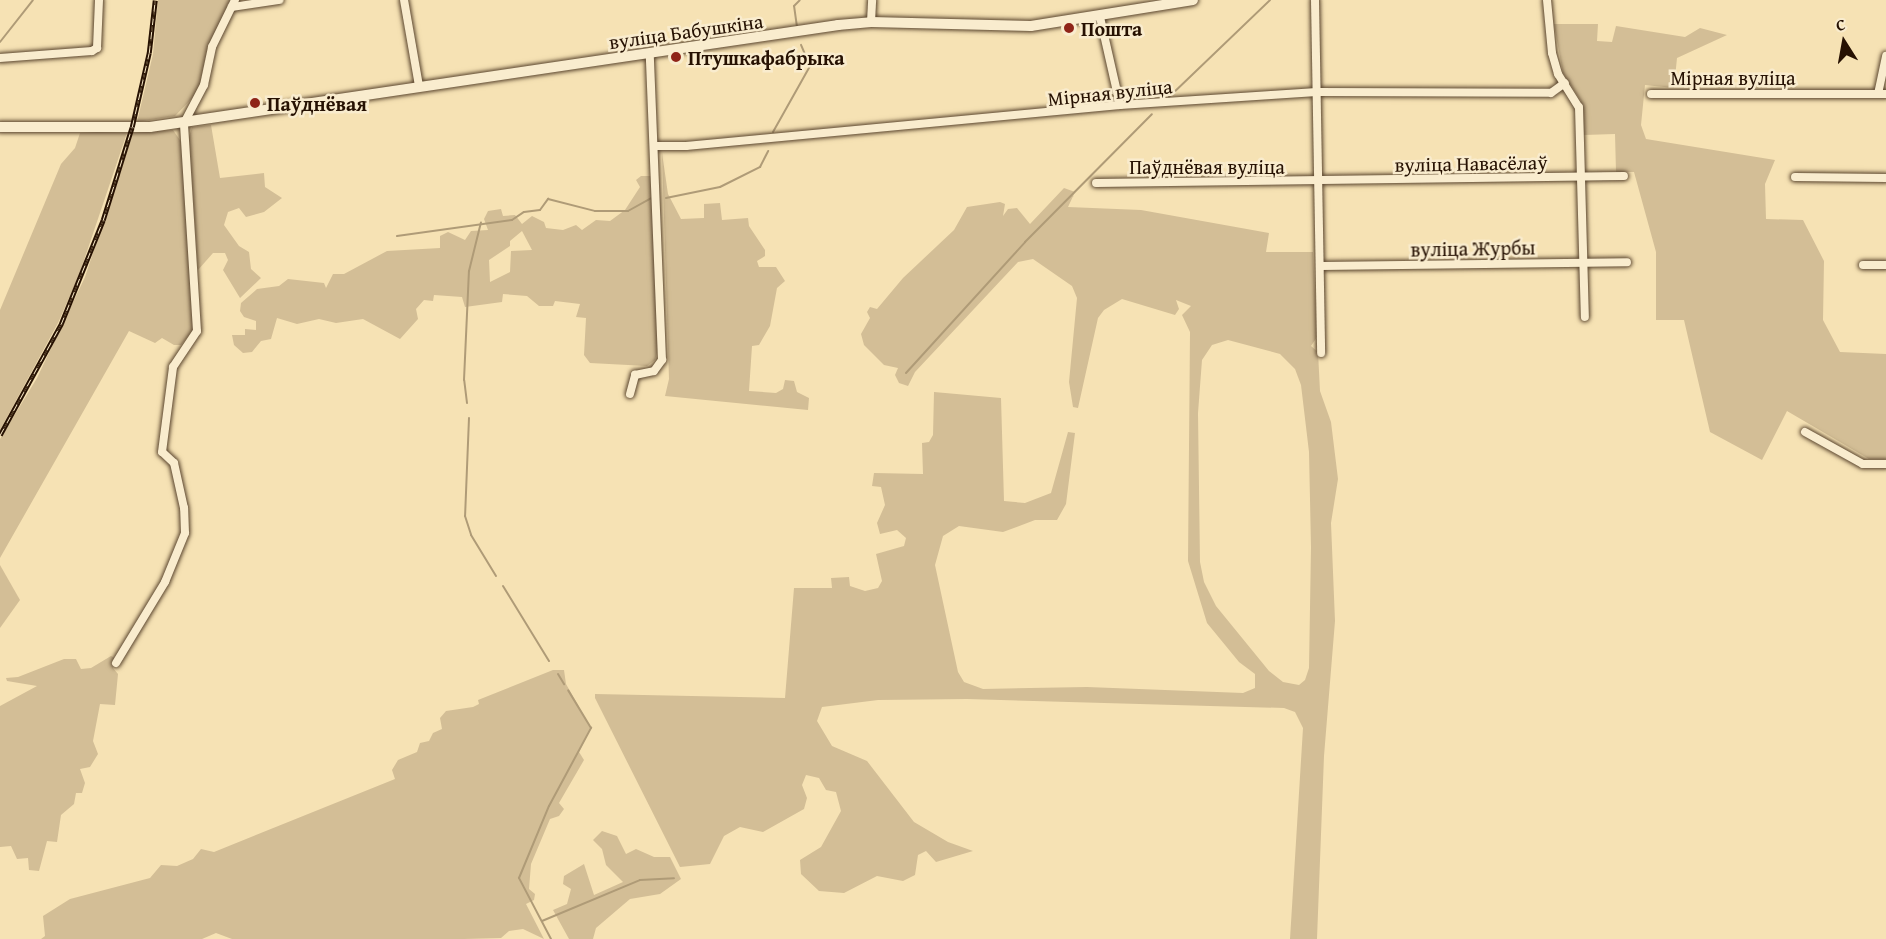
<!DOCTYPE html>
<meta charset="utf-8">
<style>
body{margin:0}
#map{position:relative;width:1886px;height:939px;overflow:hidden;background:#f6e2b4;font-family:"Gentium Book Plus",serif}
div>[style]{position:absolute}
.green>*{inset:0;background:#d3be96}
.stream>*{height:2px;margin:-1px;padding:0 1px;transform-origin:1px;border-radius:1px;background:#af9b77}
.roads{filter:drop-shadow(0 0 2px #5a452e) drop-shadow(0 0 2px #5a452e)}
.street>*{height:8px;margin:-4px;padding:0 4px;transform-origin:4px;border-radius:4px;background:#f9ecce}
.secondary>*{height:10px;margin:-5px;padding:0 5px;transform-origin:5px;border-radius:5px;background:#f9ecce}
.rail>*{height:4.5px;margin-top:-2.25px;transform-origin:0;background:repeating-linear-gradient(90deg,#f9ecce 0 7px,#261102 0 14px);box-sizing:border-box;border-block:2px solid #261102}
.dots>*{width:16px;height:16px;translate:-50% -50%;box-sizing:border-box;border:3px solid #f9ecce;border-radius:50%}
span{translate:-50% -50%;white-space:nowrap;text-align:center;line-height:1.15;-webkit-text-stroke:5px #f9ecce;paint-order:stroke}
.poi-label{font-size:20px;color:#261102;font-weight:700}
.left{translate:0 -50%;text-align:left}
.street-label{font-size:20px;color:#261102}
.north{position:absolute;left:1814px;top:12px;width:60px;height:60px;-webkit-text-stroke:4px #f9ecce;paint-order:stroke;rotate:349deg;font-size:16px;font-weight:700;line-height:24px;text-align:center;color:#261102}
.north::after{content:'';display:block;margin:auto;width:21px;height:27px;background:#261102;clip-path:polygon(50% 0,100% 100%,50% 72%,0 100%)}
</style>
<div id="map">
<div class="green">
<div style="clip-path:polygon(158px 0,233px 0,197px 93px,175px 116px,137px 122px,153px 54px)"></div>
<div style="clip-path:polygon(1554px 24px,1598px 24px,1597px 41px,1612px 42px,1616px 26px,1685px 37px,1700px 28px,1727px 35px,1677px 58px,1674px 88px,1645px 85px,1641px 125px,1646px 139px,1775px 160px,1765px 184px,1766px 219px,1803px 220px,1824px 261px,1823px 320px,1840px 352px,1886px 354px,1886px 459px,1869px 459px,1787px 411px,1762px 460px,1710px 432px,1684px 320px,1656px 320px,1656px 252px,1634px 172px,1616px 172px,1615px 134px,1584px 135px,1581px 101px,1563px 73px)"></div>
<div style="clip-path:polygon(211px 125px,220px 178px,264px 173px,265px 187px,282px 198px,264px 212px,246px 217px,239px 208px,228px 212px,224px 225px,239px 246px,249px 252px,251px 269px,261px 278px,240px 298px,223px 270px,228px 260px,225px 253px,213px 253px,198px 270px,189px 137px,192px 127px)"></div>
<div style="clip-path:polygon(173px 130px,182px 143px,193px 330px,181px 345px,174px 345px,162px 338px,155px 343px,129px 331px,0 558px,0 439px,37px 378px,85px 277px,133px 133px)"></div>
<div style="clip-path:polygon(97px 132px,127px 133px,79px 275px,58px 323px,0 430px,0 310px,61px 164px,75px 148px,80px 133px)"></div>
<div style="clip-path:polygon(662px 153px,668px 194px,681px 219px,704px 218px,704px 204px,720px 203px,722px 220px,748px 218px,749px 226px,765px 250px,765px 256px,757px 261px,759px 267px,776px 267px,785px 281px,777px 288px,770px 326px,759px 345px,752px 346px,749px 391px,776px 393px,783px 389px,785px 380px,794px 381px,797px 392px,809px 398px,808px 410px,665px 396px,669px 379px)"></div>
<div style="clip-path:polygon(evenodd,641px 176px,653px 176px,659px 346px,655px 360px,647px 366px,590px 363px,584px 355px,586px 318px,576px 317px,580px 304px,555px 301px,553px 306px,539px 306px,527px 296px,503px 294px,502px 302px,465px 307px,462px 297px,434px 295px,433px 301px,424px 300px,416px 309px,418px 319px,400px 339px,363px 319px,336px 323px,319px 319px,297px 324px,277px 318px,271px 339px,261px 341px,252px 352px,243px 353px,234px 345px,232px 335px,245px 335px,245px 329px,256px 330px,256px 321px,244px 317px,240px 311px,241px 303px,257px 289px,279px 286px,288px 279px,324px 283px,326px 288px,333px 274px,344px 274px,387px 251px,440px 248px,440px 236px,448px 232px,465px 240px,471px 231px,488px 230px,484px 219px,488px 211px,501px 209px,503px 216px,515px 215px,522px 224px,532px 216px,544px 222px,546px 228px,563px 230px,576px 225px,582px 230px,596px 220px,610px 221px,625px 210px,640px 187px,636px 180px,641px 176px,522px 231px,532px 250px,511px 251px,510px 272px,490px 282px,489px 260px,510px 246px,510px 241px,522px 231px)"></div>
<div style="clip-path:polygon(evenodd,1064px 188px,1075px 192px,1068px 207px,1141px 210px,1269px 233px,1266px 252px,1313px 252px,1317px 337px,1311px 346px,1318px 352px,1320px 391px,1331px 422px,1338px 479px,1331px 523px,1335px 621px,1324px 756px,1317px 939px,1290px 939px,1303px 728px,1295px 712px,1284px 708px,967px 699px,878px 700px,822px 707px,817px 721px,832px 746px,867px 761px,914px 822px,948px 842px,973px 851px,936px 862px,926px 851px,918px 855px,915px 875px,903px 881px,877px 876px,844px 893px,819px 891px,801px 874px,800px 860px,821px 847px,841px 811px,836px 792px,826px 790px,819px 778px,806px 775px,802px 785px,807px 798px,804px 809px,763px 832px,740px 827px,724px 836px,710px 864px,680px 867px,595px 698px,595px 694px,785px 698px,794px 588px,832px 588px,831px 578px,849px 577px,850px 586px,865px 591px,878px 588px,882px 581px,876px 554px,904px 546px,906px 538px,897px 530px,880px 534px,877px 523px,885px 505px,881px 487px,872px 486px,874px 473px,923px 474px,922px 443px,929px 442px,933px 435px,934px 392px,1001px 398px,1004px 501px,1025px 503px,1051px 493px,1068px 432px,1075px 433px,1066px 504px,1057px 520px,1035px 520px,1003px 532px,959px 526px,943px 536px,935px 565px,958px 672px,964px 682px,983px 689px,1087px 687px,1243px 693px,1255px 688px,1255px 674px,1239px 662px,1207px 623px,1188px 561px,1190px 332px,1182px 315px,1191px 306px,1176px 300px,1179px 309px,1175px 315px,1122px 299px,1104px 310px,1098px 318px,1078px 408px,1073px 407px,1069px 382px,1077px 298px,1072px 286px,1033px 259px,1018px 262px,915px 372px,908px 386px,899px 383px,895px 375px,898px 368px,884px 365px,864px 345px,861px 334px,870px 318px,867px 312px,870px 307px,877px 309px,903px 278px,954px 230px,967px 207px,1000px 202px,1005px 204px,1003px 216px,1008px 209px,1017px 208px,1030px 224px,1064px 188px,1228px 340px,1280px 354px,1295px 369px,1301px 385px,1309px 452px,1311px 547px,1309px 668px,1305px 680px,1299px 685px,1283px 682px,1269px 671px,1216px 606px,1204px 582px,1200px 562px,1198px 413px,1202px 360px,1212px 345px,1228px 340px)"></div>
<div style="clip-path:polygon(0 565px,20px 600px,0 628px)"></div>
<div style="clip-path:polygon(111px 656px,117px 659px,113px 668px,118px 674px,115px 705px,100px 704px,93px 741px,98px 754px,90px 767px,80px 769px,85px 783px,82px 793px,76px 793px,74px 804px,61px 815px,57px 842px,47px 841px,39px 871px,29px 870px,28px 858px,17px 859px,11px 846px,0 847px,0 706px,37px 686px,7px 681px,6px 678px,18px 677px,64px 659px,76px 659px,81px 669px,91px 668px)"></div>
<div style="clip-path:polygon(553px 670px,564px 670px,566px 684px,591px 728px,579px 752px,584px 760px,559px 803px,564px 809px,559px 816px,550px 819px,531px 864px,529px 889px,535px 894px,534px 900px,526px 904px,544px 939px,523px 929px,509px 931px,501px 938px,464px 939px,232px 939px,216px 933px,202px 939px,41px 939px,45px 936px,43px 916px,70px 899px,150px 878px,161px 865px,177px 866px,193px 859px,201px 849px,214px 852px,395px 779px,392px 770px,398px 760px,417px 752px,420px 743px,429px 741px,433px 733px,442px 729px,440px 718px,446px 711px,473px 707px,479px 704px,478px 700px)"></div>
<div style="clip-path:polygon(602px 831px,617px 836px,626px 854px,636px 849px,654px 857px,670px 857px,681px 879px,660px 894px,630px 899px,596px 928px,593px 939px,569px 939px,553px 910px,567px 904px,571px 889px,563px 884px,564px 876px,584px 864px,594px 895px,623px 882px,606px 865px,602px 849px,593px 840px)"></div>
</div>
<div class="stream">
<div style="left:797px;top:27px;width:21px;rotate:-98deg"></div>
<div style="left:794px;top:6px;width:8px;rotate:-45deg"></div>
<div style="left:0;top:42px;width:53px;rotate:-51.8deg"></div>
<div style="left:1169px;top:97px;width:140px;rotate:-43.8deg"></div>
<div style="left:773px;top:132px;width:76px;rotate:-60.7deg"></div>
<div style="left:810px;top:66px;width:23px;rotate:-113deg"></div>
<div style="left:666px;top:198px;width:55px;rotate:-11.5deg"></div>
<div style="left:720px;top:187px;width:45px;rotate:-26.6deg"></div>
<div style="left:760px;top:167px;width:18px;rotate:-63deg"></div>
<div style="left:397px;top:236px;width:116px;rotate:-7.9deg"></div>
<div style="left:512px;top:220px;width:14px;rotate:-34deg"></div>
<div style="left:524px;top:212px;width:16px;rotate:-7deg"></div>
<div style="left:540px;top:210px;width:14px;rotate:-54deg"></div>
<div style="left:548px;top:199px;width:49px;rotate:14.3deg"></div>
<div style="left:595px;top:211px;width:33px"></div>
<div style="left:628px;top:211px;width:26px;rotate:-29deg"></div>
<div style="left:906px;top:373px;width:177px;rotate:-47.7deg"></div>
<div style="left:1025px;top:242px;width:180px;rotate:-45.2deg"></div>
<div style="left:467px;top:403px;width:23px;rotate:-97deg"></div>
<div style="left:464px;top:380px;width:109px;rotate:-87.4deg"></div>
<div style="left:469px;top:271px;width:50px;rotate:-76.2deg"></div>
<div style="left:469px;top:418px;width:98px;rotate:92.3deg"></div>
<div style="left:465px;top:516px;width:20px;rotate:72deg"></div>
<div style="left:471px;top:535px;width:48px;rotate:58.6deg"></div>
<div style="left:503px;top:586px;width:88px;rotate:58.5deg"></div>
<div style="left:558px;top:674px;width:12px;rotate:59deg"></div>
<div style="left:542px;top:921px;width:106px;rotate:-22.7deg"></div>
<div style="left:640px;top:880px;width:34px;rotate:-3deg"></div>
<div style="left:551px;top:939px;width:69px;rotate:-117.7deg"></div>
<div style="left:519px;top:878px;width:78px;rotate:-67.4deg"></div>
<div style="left:549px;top:806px;width:89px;rotate:-61.7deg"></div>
<div style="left:591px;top:728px;width:44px;rotate:-121.2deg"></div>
</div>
<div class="roads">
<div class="street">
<div style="left:404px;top:0;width:87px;rotate:80.1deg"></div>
<div style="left:1315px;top:0;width:353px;rotate:89deg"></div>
<div style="left:1547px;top:0;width:53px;rotate:84.6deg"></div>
<div style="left:1552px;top:53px;width:22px;rotate:74deg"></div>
<div style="left:1558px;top:74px;width:39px;rotate:58deg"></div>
<div style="left:1579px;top:107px;width:210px;rotate:88.4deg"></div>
<div style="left:232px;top:7px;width:48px;rotate:-8.5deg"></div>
<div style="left:1100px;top:17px;width:90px;rotate:77.2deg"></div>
<div style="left:871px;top:22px;width:22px;rotate:-87deg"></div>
<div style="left:0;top:58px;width:92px;rotate:-4.4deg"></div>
<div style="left:92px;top:51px;width:6px;rotate:-31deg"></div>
<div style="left:97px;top:48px;width:48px;rotate:-87.6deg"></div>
<div style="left:1651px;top:94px;width:235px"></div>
<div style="left:1878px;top:94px;width:39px;rotate:-78deg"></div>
<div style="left:656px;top:146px;width:30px"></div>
<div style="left:686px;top:146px;width:436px;rotate:-5.4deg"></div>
<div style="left:1120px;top:105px;width:197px;rotate:-3.8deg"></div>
<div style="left:1317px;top:92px;width:234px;rotate:0.2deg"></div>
<div style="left:1551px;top:93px;width:17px;rotate:-36deg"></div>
<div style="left:1795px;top:177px;width:91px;rotate:0.6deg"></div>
<div style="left:1096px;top:183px;width:528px;rotate:-0.76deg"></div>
<div style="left:1863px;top:265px;width:23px"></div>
<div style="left:1321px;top:266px;width:306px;rotate:-0.7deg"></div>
<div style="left:630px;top:394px;width:20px;rotate:-75deg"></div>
<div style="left:635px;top:375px;width:19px;rotate:-12deg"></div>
<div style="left:654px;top:371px;width:14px;rotate:-54deg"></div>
<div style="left:662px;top:360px;width:305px;rotate:-92.3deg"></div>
<div style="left:1805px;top:432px;width:66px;rotate:28.9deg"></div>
<div style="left:1863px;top:464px;width:23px"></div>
<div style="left:116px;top:663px;width:95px;rotate:-58.8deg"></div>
<div style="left:165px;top:582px;width:53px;rotate:-67.8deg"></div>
<div style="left:185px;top:533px;width:25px;rotate:-92deg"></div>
<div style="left:184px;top:508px;width:46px;rotate:-102.5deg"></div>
<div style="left:174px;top:463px;width:16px;rotate:-137deg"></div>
<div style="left:162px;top:452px;width:86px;rotate:-82.6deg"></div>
<div style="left:173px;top:367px;width:43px;rotate:-56.3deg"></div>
<div style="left:197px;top:331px;width:208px;rotate:-93.6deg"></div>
<div style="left:184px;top:123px;width:43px;rotate:-62.2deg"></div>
<div style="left:204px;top:85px;width:39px;rotate:-78deg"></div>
<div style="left:212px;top:47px;width:52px;rotate:-63.9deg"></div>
</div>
<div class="secondary">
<div style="left:0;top:127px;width:150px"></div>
<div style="left:150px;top:127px;width:696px;rotate:-8.43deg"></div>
<div style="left:838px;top:25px;width:33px;rotate:-5deg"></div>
<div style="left:871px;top:22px;width:160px;rotate:1.4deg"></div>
<div style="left:1031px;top:26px;width:164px;rotate:-9.1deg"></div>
</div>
</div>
<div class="rail">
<div style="left:0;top:435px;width:127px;rotate:-61.2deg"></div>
<div style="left:61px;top:324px;width:112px;rotate:-68deg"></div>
<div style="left:103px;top:220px;width:97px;rotate:-72.7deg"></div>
<div style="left:132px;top:127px;width:76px;rotate:-77.1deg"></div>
<div style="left:149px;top:53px;width:53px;rotate:-83.5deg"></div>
</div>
<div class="dots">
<div style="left:1069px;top:28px;background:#8f2418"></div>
<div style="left:676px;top:57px;background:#8f2418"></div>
<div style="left:255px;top:103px;background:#8f2418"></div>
</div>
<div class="poi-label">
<span class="left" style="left:1081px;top:28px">Пошта</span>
<span class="left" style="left:688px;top:57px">Птушкафабрыка</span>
<span class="left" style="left:267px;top:103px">Паўднёвая</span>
</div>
<div class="street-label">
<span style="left:686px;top:31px;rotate:-8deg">вуліца Бабушкіна</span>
<span style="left:1733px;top:77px">Мірная вуліца</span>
<span style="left:1110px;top:92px;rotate:-6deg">Мірная вуліца</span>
<span style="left:1471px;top:163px;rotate:-1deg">вуліца Навасёлаў</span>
<span style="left:1207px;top:166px">Паўднёвая вуліца</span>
<span style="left:1473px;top:248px;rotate:-1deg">вуліца Журбы</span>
</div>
<div class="north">С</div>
</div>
